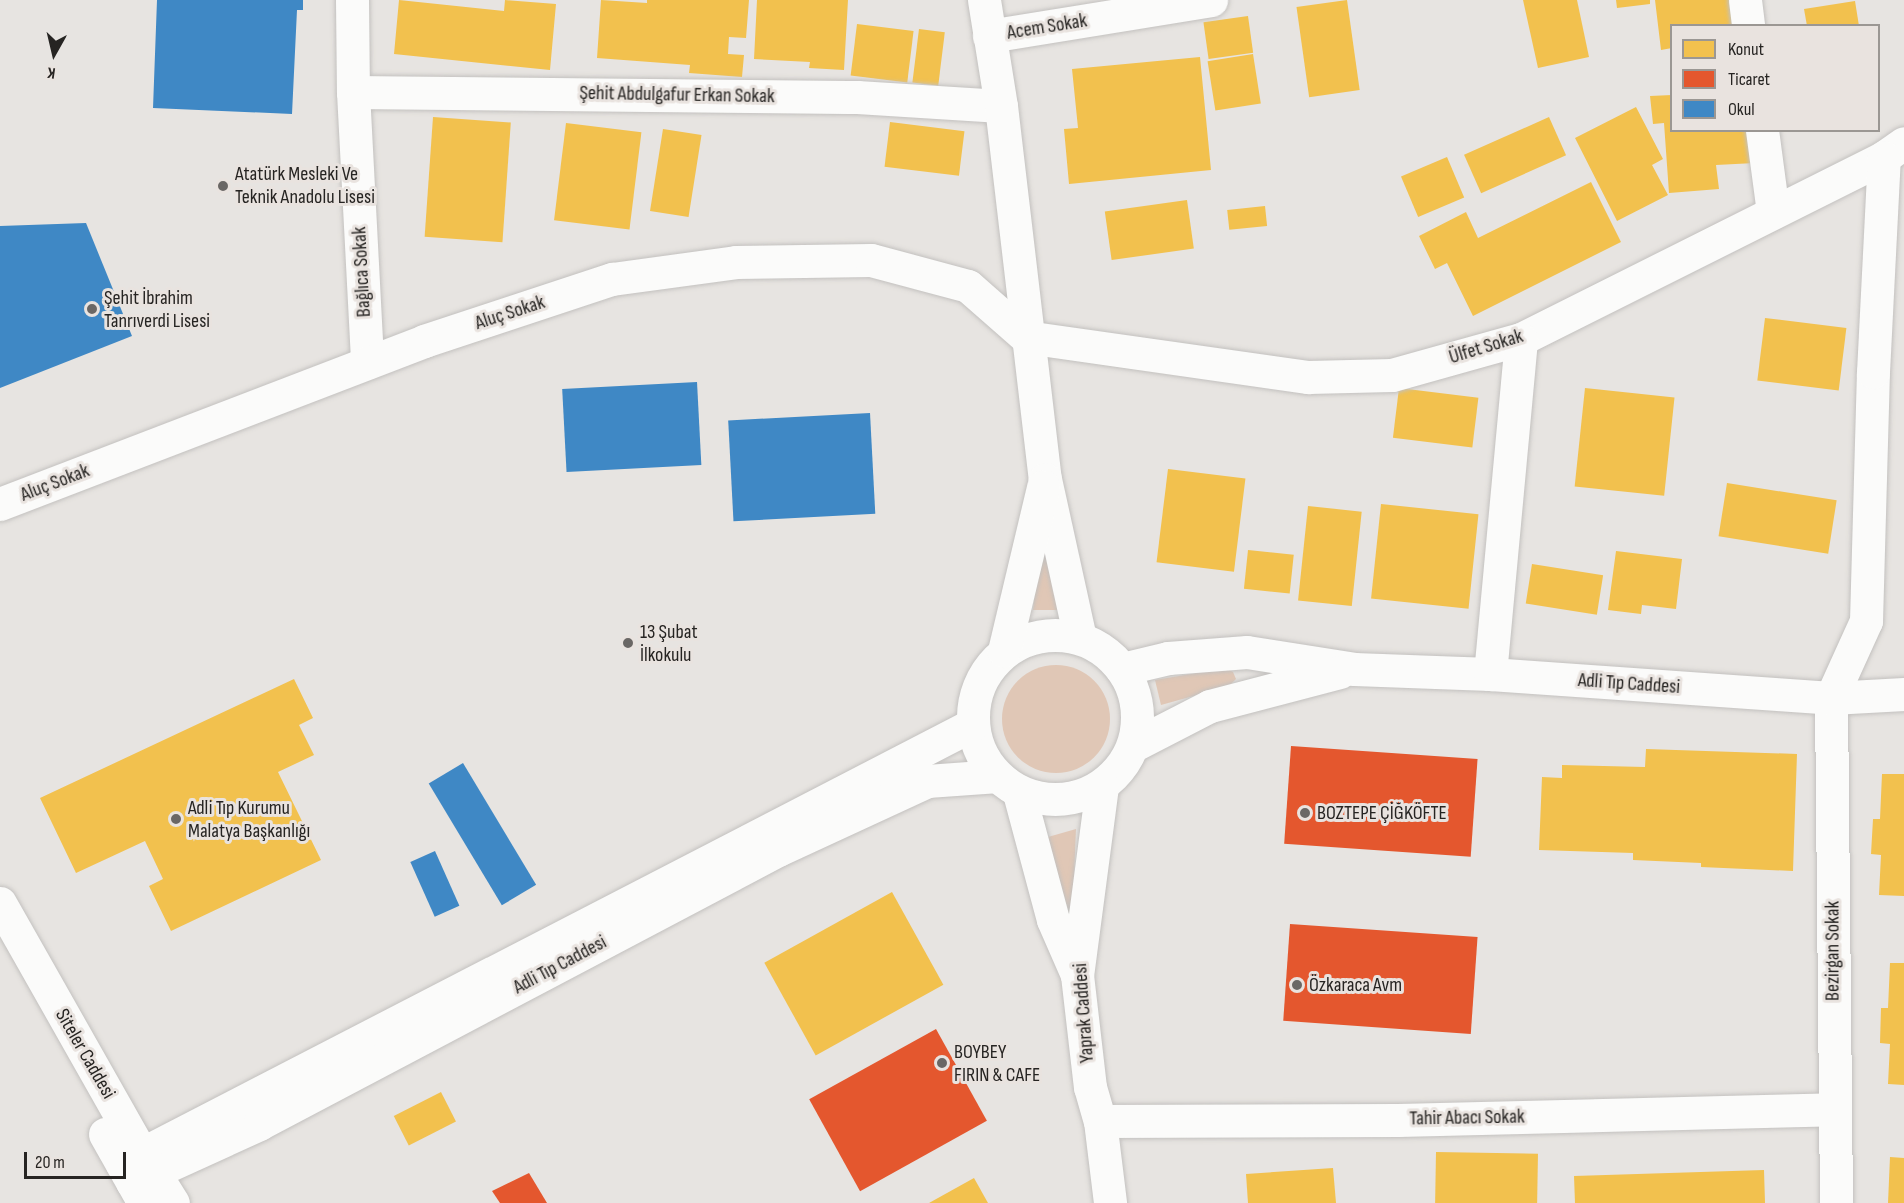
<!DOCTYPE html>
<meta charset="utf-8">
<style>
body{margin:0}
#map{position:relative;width:1904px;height:1203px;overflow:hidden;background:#e7e4e1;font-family:"Sofia Sans Condensed",sans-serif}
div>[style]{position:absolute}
.green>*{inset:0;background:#e0c7b6}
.round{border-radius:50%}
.homes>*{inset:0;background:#f2c14e;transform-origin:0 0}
.shops>*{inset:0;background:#e4572e;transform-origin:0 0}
.schools>*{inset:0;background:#3f88c5;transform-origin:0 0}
.roads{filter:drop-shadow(0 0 2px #c3c1bf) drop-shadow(0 0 2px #c3c1bf)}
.minor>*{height:33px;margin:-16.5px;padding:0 16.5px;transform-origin:16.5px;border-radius:16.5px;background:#fbfbfa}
.tertiary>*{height:33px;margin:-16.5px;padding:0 16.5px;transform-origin:16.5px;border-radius:16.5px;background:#fbfbfa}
.tertiary>.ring{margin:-16.5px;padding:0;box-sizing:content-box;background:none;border:33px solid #fbfbfa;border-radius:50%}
.secondary>*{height:33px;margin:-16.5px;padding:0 16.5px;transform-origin:16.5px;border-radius:16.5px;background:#fbfbfa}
.dots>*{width:16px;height:16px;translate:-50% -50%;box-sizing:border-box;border:3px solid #e9e3df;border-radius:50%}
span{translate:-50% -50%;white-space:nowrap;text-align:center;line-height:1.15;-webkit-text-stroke:6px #e9e3df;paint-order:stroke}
.street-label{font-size:20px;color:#262422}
.poi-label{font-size:20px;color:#262422}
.left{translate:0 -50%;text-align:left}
.legend{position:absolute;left:1670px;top:24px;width:210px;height:108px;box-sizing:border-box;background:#e9e3df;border:2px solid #9b9793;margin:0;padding:8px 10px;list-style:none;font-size:18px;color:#262422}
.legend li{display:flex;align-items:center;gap:12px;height:30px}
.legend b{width:30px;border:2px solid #9b9793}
.north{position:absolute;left:24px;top:24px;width:60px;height:60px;-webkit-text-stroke:4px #e9e3df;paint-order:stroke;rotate:188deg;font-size:16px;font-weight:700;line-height:24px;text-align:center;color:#262422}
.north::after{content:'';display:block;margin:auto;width:21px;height:27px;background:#262422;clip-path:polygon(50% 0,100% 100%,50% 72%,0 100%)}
.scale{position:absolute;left:24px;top:1152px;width:102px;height:27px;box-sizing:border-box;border:3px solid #262422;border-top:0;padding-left:8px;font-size:18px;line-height:21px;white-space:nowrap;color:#262422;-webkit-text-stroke:4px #e9e3df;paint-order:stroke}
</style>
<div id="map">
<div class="green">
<div style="clip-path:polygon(1042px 522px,1062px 610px,1033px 610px)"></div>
<div class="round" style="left:1002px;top:665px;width:108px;height:108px"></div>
<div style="clip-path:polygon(1226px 668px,1233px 672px,1236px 679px,1229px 686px,1161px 705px,1155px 680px)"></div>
<div style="clip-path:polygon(1076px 829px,1072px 925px,1048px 837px)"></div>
</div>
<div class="homes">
<div style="clip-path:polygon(399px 0,504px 11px,505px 0,556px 4px,550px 70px,394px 54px)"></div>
<div style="clip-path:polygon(601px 0,647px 3px,647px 0,749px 0,746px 38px,729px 37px,728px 54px,744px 55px,742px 77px,689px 73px,690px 65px,597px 58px)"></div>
<div style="clip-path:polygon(757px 0,848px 0,844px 70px,809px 68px,810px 62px,754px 59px)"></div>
<div style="left:1347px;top:0;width:91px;height:51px;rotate:82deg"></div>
<div style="clip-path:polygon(1523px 0,1577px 0,1589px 57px,1538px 68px)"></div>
<div style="clip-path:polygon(1616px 0,1650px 0,1650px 4px,1617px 8px)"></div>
<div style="clip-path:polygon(1655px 0,1731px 0,1734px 26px,1672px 26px,1672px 48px,1661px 50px)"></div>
<div style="clip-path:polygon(1855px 1px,1859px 26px,1807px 26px,1804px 9px)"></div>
<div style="left:1248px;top:16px;width:37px;height:45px;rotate:82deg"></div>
<div style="left:857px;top:24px;width:57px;height:52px;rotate:7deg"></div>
<div style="left:919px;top:29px;width:26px;height:54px;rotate:7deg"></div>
<div style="left:1253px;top:54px;width:50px;height:46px;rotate:81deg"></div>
<div style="clip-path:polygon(1200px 57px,1211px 170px,1069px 184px,1064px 129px,1078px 128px,1072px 69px)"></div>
<div style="clip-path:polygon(1672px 95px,1672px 130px,1752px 130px,1755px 163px,1716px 165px,1719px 189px,1669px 193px,1664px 123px,1653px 124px,1650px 96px)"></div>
<div style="clip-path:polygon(1636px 107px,1663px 159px,1652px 165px,1668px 195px,1617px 221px,1575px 138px)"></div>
<div style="left:433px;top:117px;width:78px;height:120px;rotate:4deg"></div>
<div style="left:1549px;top:117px;width:42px;height:93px;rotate:66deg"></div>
<div style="left:890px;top:122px;width:75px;height:45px;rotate:7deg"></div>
<div style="left:566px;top:123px;width:76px;height:98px;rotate:7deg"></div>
<div style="left:663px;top:129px;width:39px;height:83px;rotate:9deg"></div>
<div style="left:1447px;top:157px;width:44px;height:50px;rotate:67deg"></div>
<div style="clip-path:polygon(1591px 182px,1621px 242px,1473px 316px,1447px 263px,1435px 269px,1419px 236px,1466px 212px,1478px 238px)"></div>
<div style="left:1187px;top:200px;width:49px;height:83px;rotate:82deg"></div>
<div style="left:1265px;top:206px;width:20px;height:38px;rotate:84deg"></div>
<div style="left:1765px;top:318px;width:82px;height:63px;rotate:7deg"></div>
<div style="left:1399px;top:388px;width:80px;height:50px;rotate:7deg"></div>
<div style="left:1585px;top:388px;width:90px;height:99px;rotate:6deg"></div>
<div style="left:1168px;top:469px;width:78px;height:94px;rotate:7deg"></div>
<div style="left:1727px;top:483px;width:111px;height:54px;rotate:9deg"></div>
<div style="left:1381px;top:504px;width:98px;height:95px;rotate:6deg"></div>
<div style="left:1308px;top:506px;width:54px;height:95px;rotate:6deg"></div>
<div style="left:1248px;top:550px;width:46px;height:39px;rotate:6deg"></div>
<div style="clip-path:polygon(1616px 551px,1682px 559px,1676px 609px,1642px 605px,1641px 614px,1608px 610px)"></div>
<div style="left:1532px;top:564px;width:72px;height:40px;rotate:9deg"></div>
<div style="clip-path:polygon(294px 679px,313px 718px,299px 725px,314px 755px,278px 772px,321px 860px,171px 931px,149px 886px,163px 879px,145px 841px,76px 873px,40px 798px)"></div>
<div style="clip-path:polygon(1646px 749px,1797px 754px,1793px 871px,1701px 867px,1701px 863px,1633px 860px,1633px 853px,1539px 850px,1542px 777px,1562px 778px,1562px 765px,1645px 767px)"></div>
<div style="clip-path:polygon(1882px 774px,1904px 774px,1904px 896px,1879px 895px,1881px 855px,1871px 854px,1873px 819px,1880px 819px)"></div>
<div style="left:892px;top:892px;width:106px;height:146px;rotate:61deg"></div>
<div style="clip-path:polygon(1890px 963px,1904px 963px,1904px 1085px,1888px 1084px,1890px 1044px,1880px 1043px,1881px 1008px,1888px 1008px)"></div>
<div style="left:441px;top:1092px;width:33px;height:53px;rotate:63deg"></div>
<div style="left:1436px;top:1152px;width:102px;height:51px;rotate:1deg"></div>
<div style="clip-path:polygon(1890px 1157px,1904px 1158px,1904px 1203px,1888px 1203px)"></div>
<div style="clip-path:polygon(1333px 1168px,1336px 1203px,1248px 1203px,1246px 1174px)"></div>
<div style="clip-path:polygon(1764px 1170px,1765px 1203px,1575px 1203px,1574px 1176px)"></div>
<div style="clip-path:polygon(974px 1178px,988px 1203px,929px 1203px)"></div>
</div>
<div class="shops">
<div style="left:1291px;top:746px;width:187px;height:98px;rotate:4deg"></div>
<div style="left:1290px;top:924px;width:188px;height:97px;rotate:4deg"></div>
<div style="left:936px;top:1029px;width:105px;height:145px;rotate:61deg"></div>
<div style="clip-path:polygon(529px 1173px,547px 1203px,500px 1203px,492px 1191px)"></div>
</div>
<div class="schools">
<div style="clip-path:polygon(157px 0,303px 0,303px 10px,297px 10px,292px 114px,153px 108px)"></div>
<div style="clip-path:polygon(86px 223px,132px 336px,0 388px,0 226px)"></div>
<div style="left:697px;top:382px;width:83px;height:135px;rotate:87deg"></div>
<div style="left:870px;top:413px;width:101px;height:142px;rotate:87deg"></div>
<div style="left:463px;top:763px;width:142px;height:40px;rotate:59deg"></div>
<div style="left:435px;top:851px;width:60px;height:27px;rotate:66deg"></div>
</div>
<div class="roads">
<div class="minor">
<div style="left:352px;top:0;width:92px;rotate:89.4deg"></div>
<div style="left:353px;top:92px;width:271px;rotate:87deg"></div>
<div style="left:1745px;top:0;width:26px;rotate:83deg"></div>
<div style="left:989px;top:36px;width:225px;rotate:-9.2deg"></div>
<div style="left:353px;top:92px;width:504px;rotate:0.57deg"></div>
<div style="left:857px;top:97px;width:144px;rotate:3.6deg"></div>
<div style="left:1762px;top:130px;width:83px;rotate:82.4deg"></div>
<div style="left:0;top:504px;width:454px;rotate:-21deg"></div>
<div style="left:424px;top:341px;width:198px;rotate:-18.3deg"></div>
<div style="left:612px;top:279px;width:125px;rotate:-7.8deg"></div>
<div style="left:736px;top:262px;width:135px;rotate:-0.8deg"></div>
<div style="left:871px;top:260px;width:100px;rotate:15deg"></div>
<div style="left:968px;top:286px;width:77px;rotate:41.3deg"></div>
<div style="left:1026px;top:337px;width:285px;rotate:8.1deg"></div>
<div style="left:1308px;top:377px;width:84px;rotate:-1.4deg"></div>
<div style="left:1392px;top:375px;width:134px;rotate:-15.6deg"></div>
<div style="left:1521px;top:339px;width:406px;rotate:-26.6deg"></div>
<div style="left:1884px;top:157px;width:24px;rotate:-35deg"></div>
<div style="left:1490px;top:674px;width:336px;rotate:-84.7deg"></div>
<div style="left:1100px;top:1121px;width:298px;rotate:-0.2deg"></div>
<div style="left:1398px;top:1120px;width:436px;rotate:-1.4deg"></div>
<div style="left:1836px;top:1203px;width:505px;rotate:-90.57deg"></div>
<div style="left:1831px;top:698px;width:85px;rotate:-65.6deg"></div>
<div style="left:1866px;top:621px;width:249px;rotate:-88.4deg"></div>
<div style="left:1873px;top:372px;width:215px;rotate:-87.1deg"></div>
</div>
<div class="tertiary">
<div style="left:984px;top:0;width:107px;rotate:80.9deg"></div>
<div style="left:1001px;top:106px;width:376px;rotate:83.3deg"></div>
<div style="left:1045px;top:479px;width:163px;rotate:77.6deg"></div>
<div class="ring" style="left:973px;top:635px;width:131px;height:131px"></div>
<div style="left:1004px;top:651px;width:169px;rotate:-76.6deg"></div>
<div style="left:1122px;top:669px;width:47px;rotate:-13.4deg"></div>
<div style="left:1168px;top:658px;width:79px;rotate:-4.3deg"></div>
<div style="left:1247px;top:652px;width:108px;rotate:9deg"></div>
<div style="left:1354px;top:669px;width:136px;rotate:2.1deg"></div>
<div style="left:1490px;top:674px;width:342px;rotate:4deg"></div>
<div style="left:1831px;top:698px;width:73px;rotate:-3.1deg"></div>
<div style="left:1134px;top:745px;width:85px;rotate:-27.2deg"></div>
<div style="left:1210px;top:706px;width:134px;rotate:-14.7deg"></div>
<div style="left:1102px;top:786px;width:191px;rotate:97.5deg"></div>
<div style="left:1077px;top:975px;width:113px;rotate:83.4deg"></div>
<div style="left:1090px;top:1087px;width:35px;rotate:74deg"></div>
<div style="left:1100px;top:1121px;width:83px;rotate:83deg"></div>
<div style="left:1019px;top:793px;width:131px;rotate:75deg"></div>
<div style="left:1053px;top:920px;width:60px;rotate:66.4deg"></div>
<div style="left:122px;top:1164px;width:957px;rotate:-27.32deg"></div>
<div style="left:132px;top:1182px;width:140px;rotate:-24.5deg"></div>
<div style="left:259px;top:1124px;width:587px;rotate:-27.83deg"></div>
<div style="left:778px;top:850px;width:164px;rotate:-24.8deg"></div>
<div style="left:927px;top:781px;width:69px;rotate:-4.1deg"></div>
</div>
<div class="secondary">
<div style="left:0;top:903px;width:286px;rotate:60.5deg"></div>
<div style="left:141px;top:1152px;width:60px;rotate:57.9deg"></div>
<div style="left:105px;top:1134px;width:79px;rotate:60.5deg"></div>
</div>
</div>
<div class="dots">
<div style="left:223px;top:186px;background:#6a6765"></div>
<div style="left:92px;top:309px;background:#6a6765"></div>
<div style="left:628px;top:643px;background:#6a6765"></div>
<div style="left:1305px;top:813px;background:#6a6765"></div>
<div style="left:176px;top:819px;background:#6a6765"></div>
<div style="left:1297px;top:985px;background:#6a6765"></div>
<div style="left:942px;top:1063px;background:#6a6765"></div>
</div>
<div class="street-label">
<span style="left:1047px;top:27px;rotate:-9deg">Acem Sokak</span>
<span style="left:677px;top:95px;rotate:1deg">Şehit Abdulgafur Erkan Sokak</span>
<span style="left:362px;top:272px;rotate:-93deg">Bağlıca Sokak</span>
<span style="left:510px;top:313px;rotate:-18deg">Aluç Sokak</span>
<span style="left:1486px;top:347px;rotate:-17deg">Ülfet Sokak</span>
<span style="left:55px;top:483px;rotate:-21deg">Aluç Sokak</span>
<span style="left:1629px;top:684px;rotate:4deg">Adli Tıp Caddesi</span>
<span style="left:1833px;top:951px;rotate:-90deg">Bezirgan Sokak</span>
<span style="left:560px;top:965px;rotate:-28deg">Adli Tıp Caddesi</span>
<span style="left:1084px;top:1013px;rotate:-94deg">Yaprak Caddesi</span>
<span style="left:85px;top:1054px;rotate:60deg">Siteler Caddesi</span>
<span style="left:1467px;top:1118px;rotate:-1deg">Tahir Abacı Sokak</span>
</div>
<div class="poi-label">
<span class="left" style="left:235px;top:186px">Atatürk Mesleki Ve<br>Teknik Anadolu Lisesi</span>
<span class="left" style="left:104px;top:310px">Şehit İbrahim<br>Tanrıverdi Lisesi</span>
<span class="left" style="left:640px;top:644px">13 Şubat<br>İlkokulu</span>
<span class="left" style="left:188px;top:820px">Adli Tıp Kurumu<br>Malatya Başkanlığı</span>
<span class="left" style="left:1317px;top:813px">BOZTEPE ÇİĞKÖFTE</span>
<span class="left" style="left:1309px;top:985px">Özkaraca Avm</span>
<span class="left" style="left:954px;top:1064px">BOYBEY<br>FIRIN &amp; CAFE</span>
</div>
<ul class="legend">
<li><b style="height:16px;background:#f2c14e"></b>Konut</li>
<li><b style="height:16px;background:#e4572e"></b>Ticaret</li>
<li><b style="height:16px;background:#3f88c5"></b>Okul</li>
</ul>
<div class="north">K</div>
<div class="scale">20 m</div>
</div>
